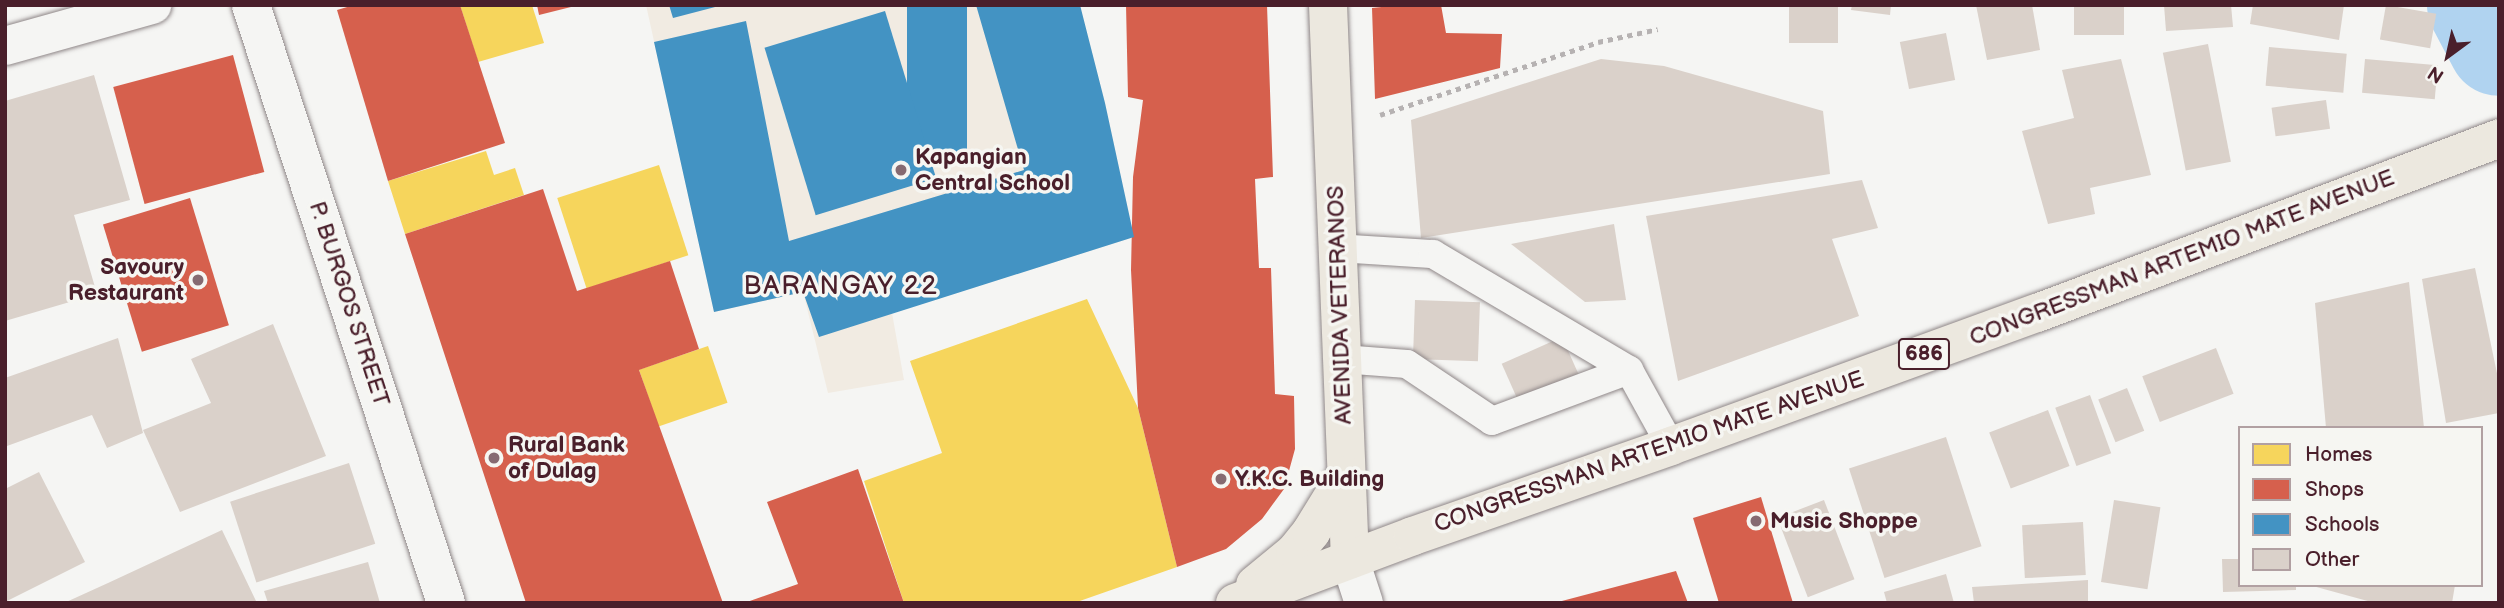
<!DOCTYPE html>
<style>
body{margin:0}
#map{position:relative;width:2504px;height:608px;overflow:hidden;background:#f5f5f3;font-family:"Balsamiq Sans",sans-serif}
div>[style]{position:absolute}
.built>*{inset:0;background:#f1ebe2}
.homes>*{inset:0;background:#f6d55c;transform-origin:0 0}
.shops>*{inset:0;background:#d6604d;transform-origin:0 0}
.schools>*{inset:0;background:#4393c3;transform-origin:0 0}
.river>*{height:102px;margin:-51px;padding:0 51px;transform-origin:51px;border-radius:51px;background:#b0d3f0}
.building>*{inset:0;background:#dad1ca;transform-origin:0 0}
.path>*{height:4.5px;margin-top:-2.25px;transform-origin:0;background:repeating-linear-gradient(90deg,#b6b2b2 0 5px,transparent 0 10px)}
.roads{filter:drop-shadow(0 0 2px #8f8788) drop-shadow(0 0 2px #8f8788)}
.service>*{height:28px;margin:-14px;padding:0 14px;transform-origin:14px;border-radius:14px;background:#f5f5f3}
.tertiary>*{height:38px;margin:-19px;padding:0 19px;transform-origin:19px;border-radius:19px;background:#f5f5f3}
.secondary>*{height:38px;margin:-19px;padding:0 19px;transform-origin:19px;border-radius:19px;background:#f5f5f3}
.primary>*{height:38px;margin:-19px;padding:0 19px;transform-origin:19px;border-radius:19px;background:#ece8df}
.dots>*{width:19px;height:19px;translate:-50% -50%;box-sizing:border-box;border:4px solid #f6f6f2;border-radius:50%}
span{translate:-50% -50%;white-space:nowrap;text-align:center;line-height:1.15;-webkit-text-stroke:7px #f6f6f2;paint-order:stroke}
.shield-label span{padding:2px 5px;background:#f6f6f2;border:2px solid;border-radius:5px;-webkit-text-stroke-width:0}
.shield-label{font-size:21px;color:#4a1f2b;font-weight:700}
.poi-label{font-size:23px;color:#4a1f2b;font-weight:700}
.left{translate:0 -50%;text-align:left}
.right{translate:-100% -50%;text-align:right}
.street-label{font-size:23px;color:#4a1f2b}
.quarter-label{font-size:26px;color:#4a1f2b;letter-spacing:2px}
.frame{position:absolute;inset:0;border:7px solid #4a1f2b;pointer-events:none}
.legend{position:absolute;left:2238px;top:426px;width:245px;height:161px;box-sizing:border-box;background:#f6f6f2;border:2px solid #b1a0a2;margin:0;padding:9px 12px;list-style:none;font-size:21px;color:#4a1f2b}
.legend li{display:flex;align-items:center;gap:14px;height:35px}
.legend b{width:35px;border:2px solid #b1a0a2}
.north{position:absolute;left:2413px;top:21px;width:70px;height:70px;-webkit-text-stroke:5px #f6f6f2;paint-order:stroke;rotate:213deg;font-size:19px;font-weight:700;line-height:28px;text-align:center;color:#4a1f2b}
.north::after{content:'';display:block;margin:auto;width:24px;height:32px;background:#4a1f2b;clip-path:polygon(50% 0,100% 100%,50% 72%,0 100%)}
</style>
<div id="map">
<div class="built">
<div style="clip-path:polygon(646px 5px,1080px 5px,1105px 103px,1134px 237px,892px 313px,904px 380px,828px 393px,803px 292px,714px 312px)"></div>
</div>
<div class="homes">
<div style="clip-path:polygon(460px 5px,532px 5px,544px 43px,478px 62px)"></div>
<div style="clip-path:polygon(486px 151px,494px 175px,515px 168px,524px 195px,405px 234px,388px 181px)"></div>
<div style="left:659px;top:165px;width:95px;height:107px;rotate:72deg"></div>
<div style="clip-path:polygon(1087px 299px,1138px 408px,1177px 567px,1074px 603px,904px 603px,864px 481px,942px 453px,910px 361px)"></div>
<div style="left:708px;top:346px;width:60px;height:73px;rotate:71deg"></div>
</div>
<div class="shops">
<div style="clip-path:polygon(354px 5px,460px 5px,505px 143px,388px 181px,337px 10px)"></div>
<div style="clip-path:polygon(537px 5px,574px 5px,575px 6px,539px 15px)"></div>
<div style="clip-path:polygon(1126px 5px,1267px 5px,1273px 177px,1255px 179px,1259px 268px,1271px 268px,1275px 394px,1294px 396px,1295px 449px,1284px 489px,1262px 519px,1226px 549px,1177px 567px,1138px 408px,1131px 270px,1133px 177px,1143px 100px,1128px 97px)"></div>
<div style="clip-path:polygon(1401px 5px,1441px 5px,1446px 33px,1502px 34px,1500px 68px,1375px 99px,1372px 8px)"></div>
<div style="left:233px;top:55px;width:121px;height:124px;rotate:75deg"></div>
<div style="clip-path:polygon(543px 189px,577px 291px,670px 261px,699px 349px,639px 370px,723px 603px,526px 603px,405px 234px)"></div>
<div style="left:190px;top:198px;width:133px;height:91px;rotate:73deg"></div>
<div style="clip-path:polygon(858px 469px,904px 603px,744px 603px,798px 584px,767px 502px)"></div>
<div style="clip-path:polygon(1761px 497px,1793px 603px,1719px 603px,1693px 518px)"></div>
<div style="clip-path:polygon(1676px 571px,1688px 603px,1558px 603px,1558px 602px)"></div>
</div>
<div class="schools">
<div style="clip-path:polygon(669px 5px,719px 5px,719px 6px,673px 18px)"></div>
<div style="left:907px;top:5px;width:60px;height:147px"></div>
<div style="clip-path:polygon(976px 5px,1080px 5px,1105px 103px,1134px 237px,819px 337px,803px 292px,714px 312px,654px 42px,746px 21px,789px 241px,1024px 170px)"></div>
<div style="left:885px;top:11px;width:175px;height:126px;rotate:73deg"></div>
</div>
<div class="river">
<div style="left:2478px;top:5px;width:45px;rotate:62.3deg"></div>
</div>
<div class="building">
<div style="left:1789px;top:5px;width:49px;height:38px"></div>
<div style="clip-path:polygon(1852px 5px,1891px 5px,1890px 15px,1851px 10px)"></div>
<div style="clip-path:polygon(1976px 5px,2032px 5px,2040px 50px,1987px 60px)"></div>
<div style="left:2074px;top:5px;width:50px;height:30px"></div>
<div style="clip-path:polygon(2164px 5px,2231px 5px,2233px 27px,2166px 31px)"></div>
<div style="clip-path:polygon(2253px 5px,2344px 5px,2339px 40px,2250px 24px)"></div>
<div style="left:2386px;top:5px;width:51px;height:35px;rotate:10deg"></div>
<div style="left:1946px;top:33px;width:48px;height:47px;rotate:79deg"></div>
<div style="left:2208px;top:44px;width:120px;height:46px;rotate:79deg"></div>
<div style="left:2269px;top:47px;width:78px;height:39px;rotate:5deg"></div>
<div style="clip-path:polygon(1601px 59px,1664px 66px,1823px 111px,1830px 174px,1421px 238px,1411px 120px)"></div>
<div style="clip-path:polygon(2121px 59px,2151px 175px,2090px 188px,2095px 214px,2048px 224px,2022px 131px,2074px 118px,2062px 70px)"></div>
<div style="left:2365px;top:59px;width:73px;height:34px;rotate:5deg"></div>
<div style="clip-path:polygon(94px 75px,130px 200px,74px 215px,97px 294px,5px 321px,5px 101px)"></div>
<div style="left:2326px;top:100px;width:29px;height:55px;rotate:82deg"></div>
<div style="clip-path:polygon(1862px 180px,1878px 228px,1832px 239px,1859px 316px,1678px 381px,1646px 216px)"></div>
<div style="clip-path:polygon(1614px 224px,1626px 300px,1585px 302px,1511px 244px)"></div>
<div style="clip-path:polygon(2475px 268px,2499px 383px,2499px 413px,2446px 423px,2422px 279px)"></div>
<div style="clip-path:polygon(2409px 282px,2424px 428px,2326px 428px,2315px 303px)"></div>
<div style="left:1415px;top:300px;width:65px;height:59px;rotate:2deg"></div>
<div style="clip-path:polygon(273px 324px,326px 456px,180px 512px,143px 430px,211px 403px,191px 359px)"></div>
<div style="left:1562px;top:337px;width:61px;height:66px;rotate:66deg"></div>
<div style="clip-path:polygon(118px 338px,143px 433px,107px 448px,92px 415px,7px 446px,5px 378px)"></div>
<div style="left:2216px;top:348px;width:49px;height:79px;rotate:69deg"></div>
<div style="left:2127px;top:388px;width:46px;height:31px;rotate:68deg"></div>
<div style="left:2090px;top:395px;width:62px;height:37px;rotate:70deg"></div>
<div style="left:2048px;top:410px;width:60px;height:63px;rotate:69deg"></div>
<div style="left:1946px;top:437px;width:115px;height:102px;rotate:72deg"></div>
<div style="left:349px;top:463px;width:85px;height:125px;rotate:72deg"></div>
<div style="clip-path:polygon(39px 472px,85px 562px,5px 602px,5px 489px)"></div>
<div style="left:1824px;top:500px;width:85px;height:50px;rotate:69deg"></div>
<div style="left:2114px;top:500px;width:47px;height:83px;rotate:9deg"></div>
<div style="left:2083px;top:522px;width:53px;height:61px;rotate:87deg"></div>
<div style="clip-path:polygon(222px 530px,257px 603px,64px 603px,108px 583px)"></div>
<div style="clip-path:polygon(2222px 559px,2240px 559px,2240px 585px,2296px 585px,2296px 590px,2223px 592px)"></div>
<div style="clip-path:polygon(368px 562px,380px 603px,268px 603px,264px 591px)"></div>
<div style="clip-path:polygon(1946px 574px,1954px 603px,1887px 603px,1884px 592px)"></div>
<div style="clip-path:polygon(2088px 580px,2088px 603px,1974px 603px,1972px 587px)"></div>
<div style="clip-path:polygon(2309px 585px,2455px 585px,2452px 603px,2375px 603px)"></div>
</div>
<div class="path">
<div style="left:1380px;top:115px;width:230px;rotate:-18.5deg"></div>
<div style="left:1598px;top:42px;width:61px;rotate:-12.2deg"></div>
</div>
<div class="roads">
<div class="service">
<div style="left:1337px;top:248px;width:96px;rotate:3.6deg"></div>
<div style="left:1433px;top:254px;width:228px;rotate:30.6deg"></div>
<div style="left:1629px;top:370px;width:87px;rotate:61.1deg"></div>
<div style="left:1342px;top:359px;width:65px;rotate:4.4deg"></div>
<div style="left:1407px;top:364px;width:102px;rotate:33.8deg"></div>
<div style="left:1492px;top:421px;width:146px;rotate:-20.4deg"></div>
</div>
<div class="tertiary">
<div style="left:5px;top:46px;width:153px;rotate:-15.6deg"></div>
</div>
<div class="secondary">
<div style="left:251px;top:5px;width:629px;rotate:71.94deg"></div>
<div style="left:1350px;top:560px;width:45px;rotate:72deg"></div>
</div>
<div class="primary">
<div style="left:1328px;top:5px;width:555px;rotate:87.73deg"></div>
<div style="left:1255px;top:585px;width:52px;rotate:-39.5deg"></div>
<div style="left:1295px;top:552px;width:26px;rotate:-51deg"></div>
<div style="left:1311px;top:532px;width:67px;rotate:-58.4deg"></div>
<div style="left:1235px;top:603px;width:190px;rotate:-20.6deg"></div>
<div style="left:1413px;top:536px;width:273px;rotate:-19.2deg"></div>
<div style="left:1671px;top:446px;width:389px;rotate:-20deg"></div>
<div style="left:2037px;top:313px;width:494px;rotate:-20.7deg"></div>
</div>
</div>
<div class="dots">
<div style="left:901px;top:170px;background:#866a71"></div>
<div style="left:198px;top:280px;background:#866a71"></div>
<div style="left:494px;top:458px;background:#866a71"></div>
<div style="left:1221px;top:479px;background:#866a71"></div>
<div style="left:1756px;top:521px;background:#866a71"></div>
</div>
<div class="shield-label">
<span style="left:1924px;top:354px">686</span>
</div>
<div class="poi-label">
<span class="left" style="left:915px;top:170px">Kapangian<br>Central School</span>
<span class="right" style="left:184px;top:280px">Savoury<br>Restaurant</span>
<span class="left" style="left:508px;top:458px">Rural Bank<br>of Dulag</span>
<span class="left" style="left:1235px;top:479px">Y.K.C. Building</span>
<span class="left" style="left:1770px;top:521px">Music Shoppe</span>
</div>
<div class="street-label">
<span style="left:2182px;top:258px;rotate:-21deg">CONGRESSMAN ARTEMIO MATE AVENUE</span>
<span style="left:349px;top:304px;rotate:72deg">P. BURGOS STREET</span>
<span style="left:1340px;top:305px;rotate:-92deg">AVENIDA VETERANOS</span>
<span style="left:1649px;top:452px;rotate:-19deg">CONGRESSMAN ARTEMIO MATE AVENUE</span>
</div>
<div class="quarter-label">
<span style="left:841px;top:287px">BARANGAY 22</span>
</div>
<div class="frame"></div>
<ul class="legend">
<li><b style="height:19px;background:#f6d55c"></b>Homes</li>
<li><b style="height:19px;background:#d6604d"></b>Shops</li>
<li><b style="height:19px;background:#4393c3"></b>Schools</li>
<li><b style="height:19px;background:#dad1ca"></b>Other</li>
</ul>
<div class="north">N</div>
</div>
